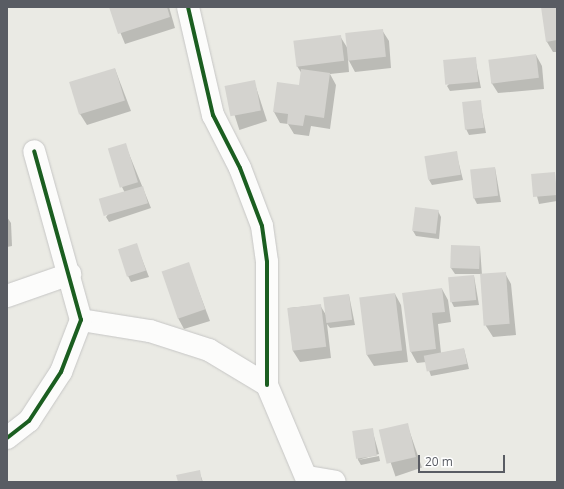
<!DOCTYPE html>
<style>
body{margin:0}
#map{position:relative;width:564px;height:489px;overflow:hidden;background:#eaeae4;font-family:"Open Sans",sans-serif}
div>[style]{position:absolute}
.shadow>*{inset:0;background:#0003;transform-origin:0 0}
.building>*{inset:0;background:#d4d3cf;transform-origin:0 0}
.roads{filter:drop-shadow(0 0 1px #c6c6c5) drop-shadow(0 0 1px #c6c6c5)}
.minor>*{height:22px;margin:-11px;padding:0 11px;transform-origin:11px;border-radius:11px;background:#fcfcfb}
.cycleway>*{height:4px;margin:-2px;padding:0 2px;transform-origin:2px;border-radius:2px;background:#1b5e20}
span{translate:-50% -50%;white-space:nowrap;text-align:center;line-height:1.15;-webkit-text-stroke:4px #fff;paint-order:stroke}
.frame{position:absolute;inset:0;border:8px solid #595c63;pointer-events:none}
.scale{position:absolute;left:418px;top:455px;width:87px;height:18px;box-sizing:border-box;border:2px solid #595c63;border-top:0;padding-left:5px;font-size:12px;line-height:14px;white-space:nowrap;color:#595c63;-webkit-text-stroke:3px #fff;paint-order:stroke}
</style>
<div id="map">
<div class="shadow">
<div style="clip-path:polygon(110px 7px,169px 7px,175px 28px,125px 44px)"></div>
<div style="clip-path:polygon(542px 7px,557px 7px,557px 52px,553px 52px,547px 42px)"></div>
<div style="clip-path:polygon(382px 30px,389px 41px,391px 68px,355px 72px,348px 59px,349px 72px,330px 74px,336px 85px,330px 129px,311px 126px,309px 136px,294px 134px,288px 124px,280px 123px,274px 112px,300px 86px,302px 74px,297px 66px,340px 36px,348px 49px)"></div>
<div style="clip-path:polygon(536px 55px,542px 66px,544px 89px,498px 93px,491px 82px)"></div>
<div style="clip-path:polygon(475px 58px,481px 88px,450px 91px,447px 86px)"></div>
<div style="clip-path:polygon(115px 69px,131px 111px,87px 125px,80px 114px)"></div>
<div style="left:254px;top:81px;width:42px;height:29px;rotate:72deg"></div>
<div style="clip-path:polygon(480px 102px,486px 133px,469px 135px,466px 129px)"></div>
<div style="clip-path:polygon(125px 144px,151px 208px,109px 222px,106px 217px,125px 193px,122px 187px)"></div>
<div style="clip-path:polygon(456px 152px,463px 180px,432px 185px,429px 180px)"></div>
<div style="clip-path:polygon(495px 168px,501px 202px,477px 204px,474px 198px)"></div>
<div style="clip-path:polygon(554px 173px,557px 201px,539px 204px,532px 177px)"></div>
<div style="clip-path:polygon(438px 211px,441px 217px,439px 239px,416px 236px,413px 231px)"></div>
<div style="clip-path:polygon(7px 217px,11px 223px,12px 246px,7px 247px)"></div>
<div style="clip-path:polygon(136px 244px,149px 277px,131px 282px,128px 276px)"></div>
<div style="clip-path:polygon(480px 247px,482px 275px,505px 273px,511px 284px,516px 335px,493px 337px,486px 326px,481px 274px,455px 274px,451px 268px)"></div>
<div style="clip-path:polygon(188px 263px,210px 321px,184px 329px,178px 318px)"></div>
<div style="clip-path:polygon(474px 276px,479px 305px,454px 307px,451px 301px)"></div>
<div style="clip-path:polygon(442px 289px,448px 300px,451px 322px,438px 324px,441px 353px,464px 349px,469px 369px,431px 376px,426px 362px,417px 363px,411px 352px)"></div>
<div style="clip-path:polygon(395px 294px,401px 305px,408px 362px,374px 366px,367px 355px)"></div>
<div style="clip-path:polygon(349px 295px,355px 325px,330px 328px,327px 324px,331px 358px,300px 362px,293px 351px,288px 308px,320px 305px,326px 315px)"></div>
<div style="left:407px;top:424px;width:46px;height:28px;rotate:71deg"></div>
<div style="clip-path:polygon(372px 429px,379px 454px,358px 460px,353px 432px)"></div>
<div style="clip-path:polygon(379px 456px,380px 461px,361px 465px,358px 460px)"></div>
<div style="clip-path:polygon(199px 471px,203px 482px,179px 482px)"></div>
</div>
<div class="building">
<div style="clip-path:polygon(109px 7px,167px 7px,170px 17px,118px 34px)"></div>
<div style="clip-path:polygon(541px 7px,557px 7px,557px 40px,546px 42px)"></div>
<div style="left:383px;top:29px;width:28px;height:38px;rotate:84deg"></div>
<div style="left:341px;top:35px;width:26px;height:48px;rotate:83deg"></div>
<div style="left:536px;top:54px;width:24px;height:48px;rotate:83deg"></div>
<div style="left:476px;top:57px;width:25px;height:33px;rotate:85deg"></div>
<div style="left:115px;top:68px;width:34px;height:48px;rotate:73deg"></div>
<div style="clip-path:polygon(301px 69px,330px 73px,324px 118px,305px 115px,303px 126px,287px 124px,288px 114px,273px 112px,277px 82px,299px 85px)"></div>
<div style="left:255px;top:80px;width:31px;height:31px;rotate:79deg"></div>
<div style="left:481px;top:100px;width:28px;height:19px;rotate:84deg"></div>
<div style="left:126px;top:143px;width:41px;height:19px;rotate:73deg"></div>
<div style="left:457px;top:151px;width:24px;height:33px;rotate:81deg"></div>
<div style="left:495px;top:167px;width:29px;height:25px;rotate:84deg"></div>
<div style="left:555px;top:172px;width:23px;height:24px;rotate:85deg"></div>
<div style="left:143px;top:186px;width:18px;height:46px;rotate:74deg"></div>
<div style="left:415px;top:207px;width:24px;height:24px;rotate:7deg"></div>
<div style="left:137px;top:243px;width:29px;height:20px;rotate:72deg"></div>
<div style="left:451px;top:245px;width:29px;height:23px;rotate:2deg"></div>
<div style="left:189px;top:262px;width:50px;height:29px;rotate:71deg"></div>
<div style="left:506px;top:272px;width:52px;height:26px;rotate:86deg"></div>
<div style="left:474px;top:275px;width:25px;height:26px;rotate:85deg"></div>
<div style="clip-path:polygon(442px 288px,445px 312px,432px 313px,436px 349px,410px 352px,402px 293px)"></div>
<div style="left:395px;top:293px;width:58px;height:36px;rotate:83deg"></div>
<div style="left:349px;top:294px;width:26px;height:26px;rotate:83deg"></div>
<div style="left:321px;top:304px;width:43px;height:34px;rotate:83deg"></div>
<div style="left:464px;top:348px;width:16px;height:41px;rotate:79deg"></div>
<div style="left:408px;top:423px;width:35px;height:30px;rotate:77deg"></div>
<div style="left:373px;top:428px;width:28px;height:21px;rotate:82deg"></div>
<div style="clip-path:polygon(200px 470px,202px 482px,178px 482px,176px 475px)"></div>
</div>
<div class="roads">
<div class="minor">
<div style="left:188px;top:7px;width:111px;rotate:77deg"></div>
<div style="left:213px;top:115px;width:59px;rotate:63deg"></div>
<div style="left:240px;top:168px;width:62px;rotate:69.2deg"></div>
<div style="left:262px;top:226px;width:36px;rotate:82deg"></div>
<div style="left:267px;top:262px;width:123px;rotate:90deg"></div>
<div style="left:7px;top:296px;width:67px;rotate:-19.2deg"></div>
<div style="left:81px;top:320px;width:70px;rotate:9.1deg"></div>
<div style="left:150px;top:331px;width:62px;rotate:17.9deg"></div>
<div style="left:209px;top:350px;width:68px;rotate:31.1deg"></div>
<div style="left:267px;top:385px;width:105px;rotate:67.1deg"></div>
<div style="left:7px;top:438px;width:28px;rotate:-38deg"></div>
<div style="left:29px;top:421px;width:59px;rotate:-56.9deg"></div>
<div style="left:61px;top:372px;width:56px;rotate:-69deg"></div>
<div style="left:81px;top:320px;width:175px;rotate:-105.5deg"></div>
<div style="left:308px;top:477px;width:27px;rotate:10deg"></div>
</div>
</div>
<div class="cycleway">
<div style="left:188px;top:7px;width:111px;rotate:77deg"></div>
<div style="left:213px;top:115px;width:59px;rotate:63deg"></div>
<div style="left:240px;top:168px;width:62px;rotate:69.2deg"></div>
<div style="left:262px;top:226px;width:36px;rotate:82deg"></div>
<div style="left:267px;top:262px;width:123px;rotate:90deg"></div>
<div style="left:7px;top:438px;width:28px;rotate:-38deg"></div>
<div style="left:29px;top:421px;width:59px;rotate:-56.9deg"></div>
<div style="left:61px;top:372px;width:56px;rotate:-69deg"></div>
<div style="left:81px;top:320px;width:175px;rotate:-105.5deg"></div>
</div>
<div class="frame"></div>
<div class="scale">20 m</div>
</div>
